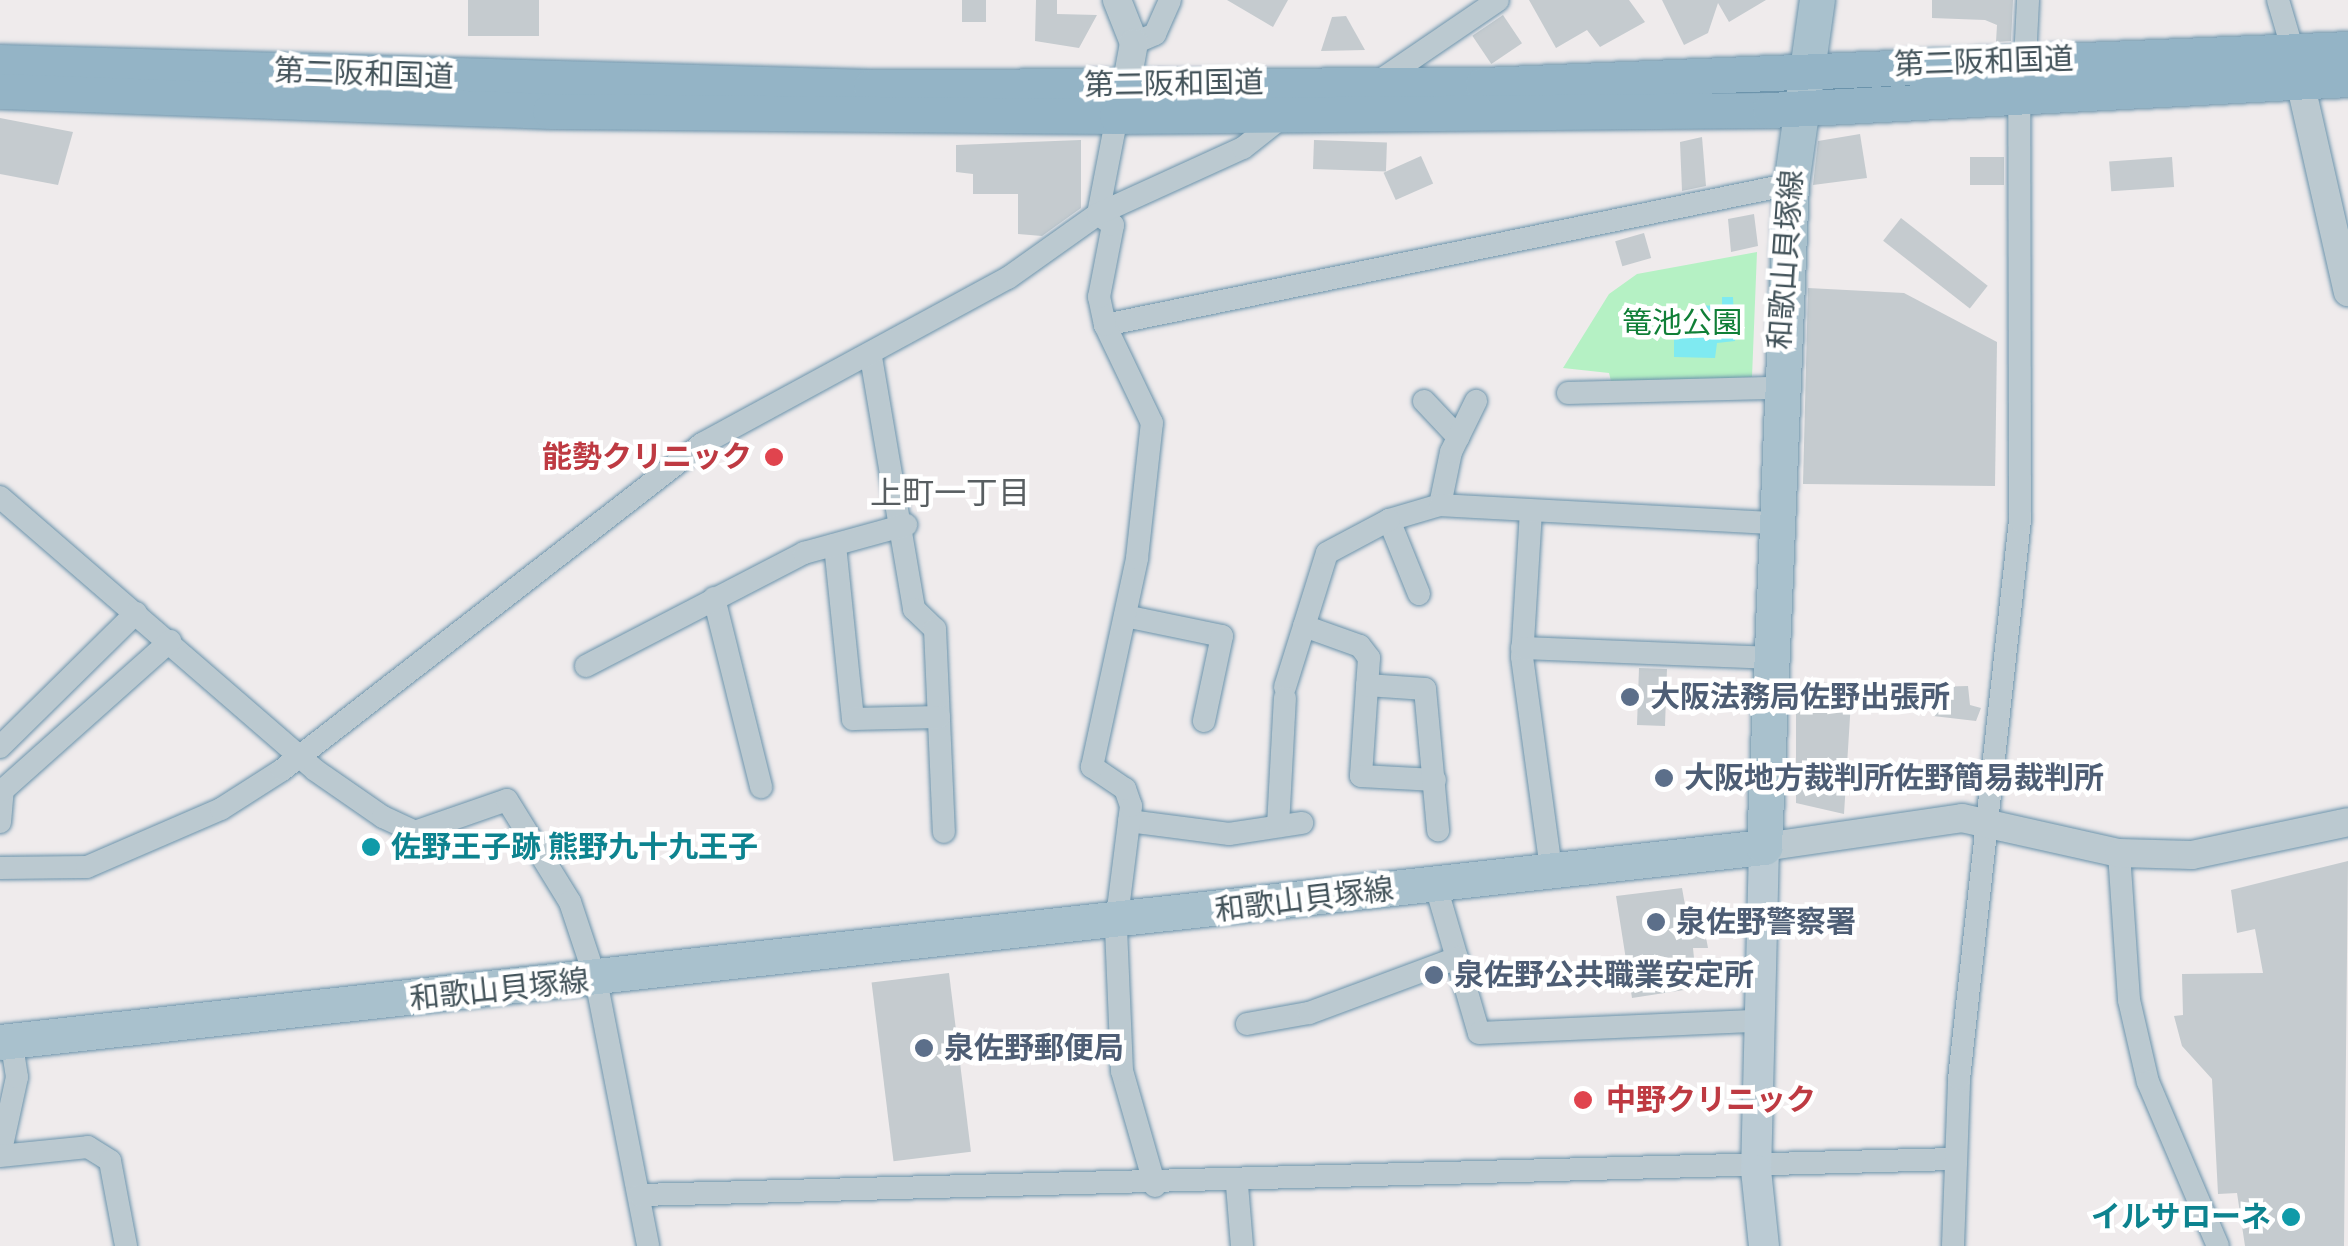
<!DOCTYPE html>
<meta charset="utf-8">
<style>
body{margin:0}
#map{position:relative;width:2348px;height:1246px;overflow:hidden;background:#efebec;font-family:"Fira Sans","Noto Sans JP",sans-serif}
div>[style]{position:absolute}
.green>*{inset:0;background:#b5f1c4}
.water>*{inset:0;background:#7feaf1}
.building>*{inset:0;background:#c5cbcf;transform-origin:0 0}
.roads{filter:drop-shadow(0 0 2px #6b93ab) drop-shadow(0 0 2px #6b93ab)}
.minor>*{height:22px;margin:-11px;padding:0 11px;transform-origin:11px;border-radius:11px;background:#bbc9d0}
.tertiary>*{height:28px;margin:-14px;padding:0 14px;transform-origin:14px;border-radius:14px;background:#bbc9d0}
.secondary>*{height:30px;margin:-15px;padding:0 15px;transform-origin:15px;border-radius:15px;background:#bbcbd4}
.primary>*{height:35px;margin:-17.5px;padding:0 17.5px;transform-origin:17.5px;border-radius:17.5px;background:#a9c1cd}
.trunk>*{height:35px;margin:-17.5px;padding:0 17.5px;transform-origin:17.5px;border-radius:17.5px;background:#94b4c6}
.dots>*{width:28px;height:28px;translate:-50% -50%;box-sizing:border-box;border:5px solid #fff;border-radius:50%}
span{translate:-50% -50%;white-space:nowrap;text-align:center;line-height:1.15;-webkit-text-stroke:9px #fff;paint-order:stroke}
.street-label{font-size:30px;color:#43535a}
.park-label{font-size:30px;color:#107f37}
.health-label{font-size:30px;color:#be3a42;font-weight:700}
.right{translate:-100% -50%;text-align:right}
.left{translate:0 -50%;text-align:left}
.service-label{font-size:30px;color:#4e5e75;font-weight:700}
.culture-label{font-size:30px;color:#0d838f;font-weight:700}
.neighbourhood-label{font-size:32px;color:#585e61}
</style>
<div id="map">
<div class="green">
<div style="clip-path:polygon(1757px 252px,1752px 377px,1612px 385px,1609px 373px,1563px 368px,1609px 294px,1637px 274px)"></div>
</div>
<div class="water">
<div style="clip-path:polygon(1722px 297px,1733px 297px,1735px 341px,1717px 343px,1715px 358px,1674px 357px,1674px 319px,1688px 318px,1688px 305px,1722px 306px)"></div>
</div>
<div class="building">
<div style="left:468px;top:0;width:71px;height:36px"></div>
<div style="left:962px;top:0;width:24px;height:22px"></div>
<div style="clip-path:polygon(1036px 0,1057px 0,1057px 14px,1097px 15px,1079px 48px,1035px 41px)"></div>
<div style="clip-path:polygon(1227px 0,1288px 0,1273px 27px)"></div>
<div style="clip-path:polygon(1529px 0,1629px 0,1645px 22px,1600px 47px,1587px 30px,1556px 48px)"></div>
<div style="clip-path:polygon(1662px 0,1766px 0,1729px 22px,1718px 3px,1708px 33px,1684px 45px)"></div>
<div style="clip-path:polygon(1932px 0,2013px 0,2011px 41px,1996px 42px,1997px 25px,1985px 20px,1932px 18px)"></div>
<div style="left:1503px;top:15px;width:34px;height:37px;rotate:56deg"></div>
<div style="clip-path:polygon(1346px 16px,1365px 50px,1321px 51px,1332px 17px)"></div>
<div style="clip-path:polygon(0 118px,73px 132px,58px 185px,0 174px)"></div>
<div style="clip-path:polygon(1860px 134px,1867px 178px,1813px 185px,1818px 141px)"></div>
<div style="clip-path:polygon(1702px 137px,1706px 186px,1682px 191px,1680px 142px)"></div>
<div style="clip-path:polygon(1081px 140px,1081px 208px,1042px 236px,1018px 234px,1018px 194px,973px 194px,973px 174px,956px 172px,956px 145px)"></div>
<div style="left:1314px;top:140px;width:73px;height:29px;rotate:2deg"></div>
<div style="left:1421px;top:156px;width:30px;height:41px;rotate:66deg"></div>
<div style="left:1970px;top:157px;width:34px;height:28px"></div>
<div style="left:2172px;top:157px;width:30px;height:63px;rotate:86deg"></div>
<div style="clip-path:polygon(1754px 214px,1758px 246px,1731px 252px,1728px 219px)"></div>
<div style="left:1901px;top:218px;width:110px;height:29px;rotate:38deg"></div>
<div style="left:1644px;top:233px;width:26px;height:30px;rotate:74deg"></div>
<div style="clip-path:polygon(1808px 288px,1904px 293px,1997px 342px,1995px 486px,1803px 484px)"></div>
<div style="left:1639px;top:668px;width:28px;height:57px;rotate:2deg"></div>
<div style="clip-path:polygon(1805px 681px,1852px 685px,1844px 814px,1796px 803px,1796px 695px)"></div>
<div style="clip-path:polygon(1968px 686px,1970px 705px,1981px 708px,1976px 721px,1933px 716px,1932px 687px)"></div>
<div style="clip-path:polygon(2348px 861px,2344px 1246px,2245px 1246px,2237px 1193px,2218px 1194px,2212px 1079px,2182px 1046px,2174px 1016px,2183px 1015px,2182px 974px,2263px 973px,2255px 929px,2237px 933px,2231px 890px)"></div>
<div style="clip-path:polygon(1682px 888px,1690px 933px,1705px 932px,1708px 948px,1693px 948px,1697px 988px,1632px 998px,1616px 896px)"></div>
<div style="left:949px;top:973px;width:180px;height:78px;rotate:83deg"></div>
</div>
<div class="roads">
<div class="minor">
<div style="left:2278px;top:0;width:53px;rotate:73.6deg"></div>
<div style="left:1134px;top:43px;width:23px;rotate:-23deg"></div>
<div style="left:1155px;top:34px;width:37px;rotate:-66deg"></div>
<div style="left:2025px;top:60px;width:60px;rotate:-87.1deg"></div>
<div style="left:1378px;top:82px;width:145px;rotate:-34.3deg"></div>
<div style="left:1105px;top:325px;width:700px;rotate:-11.61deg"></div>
<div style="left:871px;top:357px;width:256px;rotate:80.3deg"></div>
<div style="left:914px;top:609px;width:29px;rotate:44deg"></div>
<div style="left:935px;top:629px;width:203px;rotate:87.5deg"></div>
<div style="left:1568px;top:393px;width:210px;rotate:-1.4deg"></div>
<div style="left:1424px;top:401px;width:50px;rotate:46.6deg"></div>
<div style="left:0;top:497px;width:417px;rotate:40.9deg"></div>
<div style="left:315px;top:770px;width:83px;rotate:34.7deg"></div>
<div style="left:383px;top:817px;width:35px;rotate:25deg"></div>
<div style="left:415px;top:832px;width:97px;rotate:-19.2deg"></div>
<div style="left:507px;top:800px;width:120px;rotate:58.3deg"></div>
<div style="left:570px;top:902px;width:82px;rotate:71.6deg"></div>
<div style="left:596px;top:980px;width:271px;rotate:78.9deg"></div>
<div style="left:1440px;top:505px;width:54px;rotate:-78.3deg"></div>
<div style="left:1451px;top:452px;width:57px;rotate:-63.9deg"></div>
<div style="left:1531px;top:511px;width:146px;rotate:93.5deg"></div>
<div style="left:1522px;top:657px;width:215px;rotate:82.2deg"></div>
<div style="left:835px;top:545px;width:175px;rotate:84.1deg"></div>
<div style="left:853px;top:719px;width:86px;rotate:-1.3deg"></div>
<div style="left:1419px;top:594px;width:80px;rotate:-112.1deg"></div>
<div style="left:1389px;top:520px;width:53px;rotate:-16.4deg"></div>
<div style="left:1440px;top:505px;width:334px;rotate:3.1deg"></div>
<div style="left:714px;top:598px;width:195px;rotate:76deg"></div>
<div style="left:1125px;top:616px;width:99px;rotate:11.7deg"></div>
<div style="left:1222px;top:636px;width:87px;rotate:102deg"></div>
<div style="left:1304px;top:626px;width:59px;rotate:19.7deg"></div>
<div style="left:1360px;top:646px;width:15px;rotate:53deg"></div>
<div style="left:1369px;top:658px;width:118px;rotate:93.9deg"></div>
<div style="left:1361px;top:776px;width:74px;rotate:3.1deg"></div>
<div style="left:1522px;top:648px;width:247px;rotate:2.3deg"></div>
<div style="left:586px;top:666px;width:246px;rotate:-27.4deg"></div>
<div style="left:804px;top:553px;width:106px;rotate:-15.4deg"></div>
<div style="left:1367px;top:685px;width:58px;rotate:3.9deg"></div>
<div style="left:1425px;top:689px;width:142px;rotate:84.7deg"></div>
<div style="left:1285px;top:687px;width:140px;rotate:-72.6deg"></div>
<div style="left:1327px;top:553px;width:70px;rotate:-28deg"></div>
<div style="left:0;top:747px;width:191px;rotate:-44.6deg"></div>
<div style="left:1129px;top:821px;width:101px;rotate:7.4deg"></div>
<div style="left:1229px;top:834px;width:74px;rotate:-8.6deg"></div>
<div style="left:0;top:822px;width:32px;rotate:-85deg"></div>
<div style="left:3px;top:790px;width:224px;rotate:-41.7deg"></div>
<div style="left:1278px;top:826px;width:128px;rotate:-86.9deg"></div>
<div style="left:2119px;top:853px;width:147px;rotate:86.1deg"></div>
<div style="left:2129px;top:1000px;width:84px;rotate:77deg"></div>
<div style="left:2148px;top:1082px;width:178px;rotate:66.9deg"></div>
<div style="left:0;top:868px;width:87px;rotate:-0.7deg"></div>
<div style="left:87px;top:867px;width:146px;rotate:-23.4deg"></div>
<div style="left:221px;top:809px;width:72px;rotate:-32.6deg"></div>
<div style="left:282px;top:770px;width:532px;rotate:-37.82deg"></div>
<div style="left:702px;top:444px;width:348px;rotate:-28.5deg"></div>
<div style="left:1008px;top:278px;width:110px;rotate:-35.4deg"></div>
<div style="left:1098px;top:214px;width:100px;rotate:-79deg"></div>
<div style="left:1435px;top:883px;width:156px;rotate:73.7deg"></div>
<div style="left:1479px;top:1033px;width:280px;rotate:-2.5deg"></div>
<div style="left:1247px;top:1024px;width:63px;rotate:-10.1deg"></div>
<div style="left:1309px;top:1013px;width:158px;rotate:-20.4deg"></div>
<div style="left:0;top:1155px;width:80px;rotate:-77.7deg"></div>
<div style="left:17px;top:1077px;width:37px;rotate:-99deg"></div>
<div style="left:0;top:1156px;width:88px;rotate:-5.8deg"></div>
<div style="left:88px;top:1147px;width:26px;rotate:32deg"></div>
<div style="left:110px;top:1161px;width:86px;rotate:79.3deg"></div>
<div style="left:1237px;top:1185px;width:61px;rotate:85.3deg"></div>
<div style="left:1155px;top:1186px;width:120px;rotate:-106deg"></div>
<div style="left:1122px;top:1071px;width:146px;rotate:-92.4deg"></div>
<div style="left:1116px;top:925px;width:120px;rotate:-82.8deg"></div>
<div style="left:1131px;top:806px;width:18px;rotate:-109deg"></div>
<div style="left:1125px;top:789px;width:40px;rotate:-146deg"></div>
<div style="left:1092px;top:767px;width:214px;rotate:-77.8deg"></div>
<div style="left:1137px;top:558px;width:136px;rotate:-83.7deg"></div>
<div style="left:1152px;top:423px;width:109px;rotate:-115.6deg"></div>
<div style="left:1105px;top:325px;width:29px;rotate:-102deg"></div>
<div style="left:1099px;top:297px;width:73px;rotate:-79deg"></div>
<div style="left:1113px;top:225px;width:19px;rotate:-144deg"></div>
<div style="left:1098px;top:214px;width:159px;rotate:-24.5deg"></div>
<div style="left:1243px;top:148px;width:53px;rotate:-38.2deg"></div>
<div style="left:640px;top:1195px;width:1316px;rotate:-1.57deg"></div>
<div style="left:1953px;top:1246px;width:167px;rotate:-87.9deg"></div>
<div style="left:1959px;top:1079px;width:562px;rotate:-83.77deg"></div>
<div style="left:2020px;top:520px;width:424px;rotate:-90.1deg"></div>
</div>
<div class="tertiary">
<div style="left:1117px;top:0;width:46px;rotate:68.4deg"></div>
<div style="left:1134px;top:43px;width:61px;rotate:100.4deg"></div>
<div style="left:2296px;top:64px;width:234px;rotate:77.2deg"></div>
<div style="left:1764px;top:847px;width:200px;rotate:-8.3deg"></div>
<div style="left:1962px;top:818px;width:161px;rotate:12.6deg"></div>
<div style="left:2119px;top:853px;width:73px;rotate:1.6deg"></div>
<div style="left:2192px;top:855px;width:159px;rotate:-11.9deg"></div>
</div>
<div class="secondary">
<div style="left:1764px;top:847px;width:323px;rotate:91.4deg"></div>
<div style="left:1756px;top:1170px;width:76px;rotate:84deg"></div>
</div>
<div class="primary">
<div style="left:0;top:1042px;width:1775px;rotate:-6.31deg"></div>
<div style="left:1764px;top:847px;width:664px;rotate:-87.67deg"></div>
<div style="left:1791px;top:184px;width:186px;rotate:-82deg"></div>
</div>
<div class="trunk">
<div style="left:0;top:62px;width:871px;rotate:1.64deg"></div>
<div style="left:871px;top:87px;width:612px;rotate:-0.19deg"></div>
<div style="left:1483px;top:85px;width:866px;rotate:-2.38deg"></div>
<div style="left:0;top:91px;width:550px;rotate:2.08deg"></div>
<div style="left:550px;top:111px;width:567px;rotate:0.51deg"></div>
<div style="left:1117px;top:116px;width:653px;rotate:-0.53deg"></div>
<div style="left:1770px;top:110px;width:579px;rotate:-3.07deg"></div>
</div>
</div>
<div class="dots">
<div style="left:774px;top:457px;background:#e0444e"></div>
<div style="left:1630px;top:697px;background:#5c6f8a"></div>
<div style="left:1664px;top:778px;background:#5c6f8a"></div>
<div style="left:371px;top:847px;background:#0f9aa8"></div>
<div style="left:1656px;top:922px;background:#5c6f8a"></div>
<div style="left:1434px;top:975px;background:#5c6f8a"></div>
<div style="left:924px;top:1048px;background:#5c6f8a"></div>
<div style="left:1583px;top:1100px;background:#e0444e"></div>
<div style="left:2291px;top:1217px;background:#0f9aa8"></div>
</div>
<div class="street-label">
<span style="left:1984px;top:62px;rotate:-2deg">第二阪和国道</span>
<span style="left:364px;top:74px;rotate:2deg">第二阪和国道</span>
<span style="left:1174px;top:84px;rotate:-1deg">第二阪和国道</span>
<span style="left:1786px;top:260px;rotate:-86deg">和歌山貝塚線</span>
<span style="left:1304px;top:900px;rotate:-7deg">和歌山貝塚線</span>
<span style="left:499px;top:990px;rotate:-6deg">和歌山貝塚線</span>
</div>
<div class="park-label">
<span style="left:1682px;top:323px">篭池公園</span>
</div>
<div class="health-label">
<span class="right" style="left:752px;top:457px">能勢クリニック</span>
<span class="left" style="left:1606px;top:1100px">中野クリニック</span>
</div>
<div class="service-label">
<span class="left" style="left:1650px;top:697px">大阪法務局佐野出張所</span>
<span class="left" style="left:1684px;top:778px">大阪地方裁判所佐野簡易裁判所</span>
<span class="left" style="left:1676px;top:922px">泉佐野警察署</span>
<span class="left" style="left:1454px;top:975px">泉佐野公共職業安定所</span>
<span class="left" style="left:944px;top:1048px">泉佐野郵便局</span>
</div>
<div class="culture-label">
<span class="left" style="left:391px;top:847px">佐野王子跡 熊野九十九王子</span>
<span class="right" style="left:2271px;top:1217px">イルサローネ</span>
</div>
<div class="neighbourhood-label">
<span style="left:950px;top:493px">上町一丁目</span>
</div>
</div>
